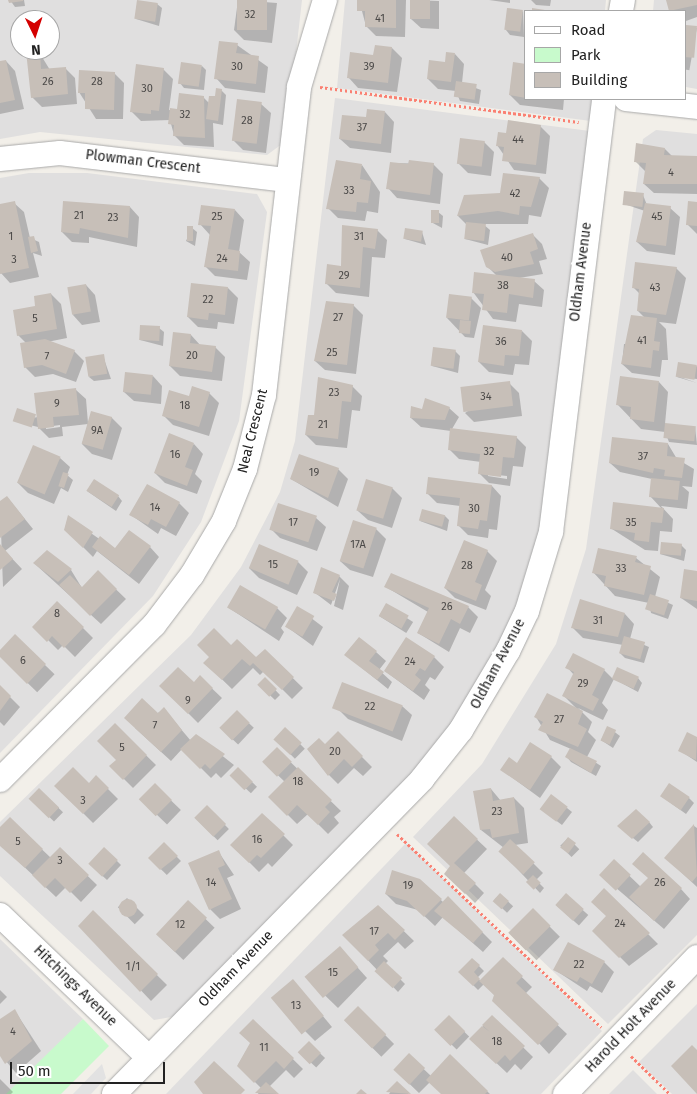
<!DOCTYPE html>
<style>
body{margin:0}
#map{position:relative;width:697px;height:1094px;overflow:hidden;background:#f2efe9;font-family:"Fira Sans",sans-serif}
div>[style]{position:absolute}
.residential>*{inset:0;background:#e0dfdf}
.park>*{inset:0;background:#c8facc}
.parking>*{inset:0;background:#e2e2e2}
.shadow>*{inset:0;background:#0003;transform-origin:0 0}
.building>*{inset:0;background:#c7bfb8;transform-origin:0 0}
.round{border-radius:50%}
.path>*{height:3px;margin-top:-1.5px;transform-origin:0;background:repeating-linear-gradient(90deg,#fa8072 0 2.5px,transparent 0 5px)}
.roads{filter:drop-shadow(0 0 1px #a9a9a9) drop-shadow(0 0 1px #a9a9a9)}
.street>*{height:24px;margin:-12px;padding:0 12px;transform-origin:12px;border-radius:12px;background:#fff}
span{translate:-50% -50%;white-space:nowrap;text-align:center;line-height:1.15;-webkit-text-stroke:5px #fff;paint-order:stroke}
.number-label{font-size:11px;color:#4b4948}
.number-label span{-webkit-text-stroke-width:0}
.street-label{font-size:14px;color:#222}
.legend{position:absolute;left:524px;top:10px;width:162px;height:90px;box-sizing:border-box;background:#fff;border:1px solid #a7a7a7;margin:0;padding:6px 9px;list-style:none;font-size:15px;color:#222}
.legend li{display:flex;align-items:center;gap:10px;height:25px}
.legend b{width:25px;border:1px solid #a7a7a7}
.north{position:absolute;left:10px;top:10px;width:50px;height:50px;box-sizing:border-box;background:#fff;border:1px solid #a7a7a7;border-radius:50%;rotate:176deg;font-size:14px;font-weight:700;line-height:20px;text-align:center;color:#222}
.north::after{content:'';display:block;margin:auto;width:18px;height:22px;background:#d40000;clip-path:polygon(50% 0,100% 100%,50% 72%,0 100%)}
.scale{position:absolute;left:10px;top:1062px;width:155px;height:22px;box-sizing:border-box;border:2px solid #222;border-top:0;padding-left:6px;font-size:15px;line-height:18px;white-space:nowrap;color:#222;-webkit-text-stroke:4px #fff;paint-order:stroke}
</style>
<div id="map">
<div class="residential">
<div style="clip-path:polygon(evenodd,0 0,302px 0,286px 141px,267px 155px,40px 132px,0 139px,0 0,20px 20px,50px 20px,50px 50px,20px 50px,20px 20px)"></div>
<div style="clip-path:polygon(345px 0,606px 0,605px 11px,526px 11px,526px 99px,594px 99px,591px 121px,337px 88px)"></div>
<div style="clip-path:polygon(654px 0,697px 0,697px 89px,686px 87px,686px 11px,653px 11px)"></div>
<div style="clip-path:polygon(335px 98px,590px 131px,539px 537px,523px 601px,486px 673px,450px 729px,408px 779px,177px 1016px,154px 1020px,0 876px,0 822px,191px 635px,241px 567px,280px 492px,295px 441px)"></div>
<div style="clip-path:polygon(656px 130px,697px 134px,697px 935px,608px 1024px,413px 837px,482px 764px,556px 644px,586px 549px,643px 139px)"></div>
<div style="clip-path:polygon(29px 173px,87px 173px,257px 194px,267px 212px,239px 421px,201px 522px,153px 596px,0 753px,0 178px)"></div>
<div style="clip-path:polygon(406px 843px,602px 1031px,541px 1094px,166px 1094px)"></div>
<div style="clip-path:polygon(0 939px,83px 1019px,13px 1094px,0 1094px)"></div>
<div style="clip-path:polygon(697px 1004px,697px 1094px,672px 1094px,639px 1062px)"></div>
<div style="clip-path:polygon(633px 1070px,657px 1094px,609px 1094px)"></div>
</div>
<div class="park">
<div style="clip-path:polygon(83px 1019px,109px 1046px,61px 1094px,6px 1094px)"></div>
</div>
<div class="parking">
<div style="clip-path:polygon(102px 1064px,106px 1078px,91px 1094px,73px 1094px)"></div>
</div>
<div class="shadow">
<div style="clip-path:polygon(10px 0,24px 0,25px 6px,15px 7px)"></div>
<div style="clip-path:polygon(238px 0,277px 3px,272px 43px,244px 40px,234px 30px)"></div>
<div style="clip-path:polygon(359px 0,406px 0,405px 37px,376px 36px,366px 26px)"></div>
<div style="clip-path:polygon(412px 0,439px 1px,439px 29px,421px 28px,411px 19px)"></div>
<div style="clip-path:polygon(489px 0,510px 0,510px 3px)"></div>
<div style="clip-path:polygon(531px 0,551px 0,550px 6px,536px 5px)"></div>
<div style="clip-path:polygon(667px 0,697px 0,697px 17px,686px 21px,686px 11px,671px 11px)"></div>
<div style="clip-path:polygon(157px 4px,162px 8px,159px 26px,136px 19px)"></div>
<div style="clip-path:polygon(523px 11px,524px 37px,510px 35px,506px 30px)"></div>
<div style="left:686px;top:26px;width:11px;height:43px;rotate:10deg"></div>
<div style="clip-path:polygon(237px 45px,268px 67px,265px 93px,225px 88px,216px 78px)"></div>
<div style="clip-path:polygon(392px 48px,402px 58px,397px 92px,358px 88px,349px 78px)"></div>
<div style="clip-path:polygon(39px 52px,50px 70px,65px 68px,75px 78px,77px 104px,42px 107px,32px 97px)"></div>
<div style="clip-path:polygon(455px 54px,464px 64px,462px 83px,481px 90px,479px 104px,460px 101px,456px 91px,438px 89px,428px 79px)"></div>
<div style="clip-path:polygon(6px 61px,15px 71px,24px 109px,0 114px,0 63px)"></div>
<div style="clip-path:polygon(526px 65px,526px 99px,564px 99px,563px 110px,520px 105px,510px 95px)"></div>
<div style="clip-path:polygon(202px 66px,206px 70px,204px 90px,184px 88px,180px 83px)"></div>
<div style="clip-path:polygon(163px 69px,173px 79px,169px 110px,178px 111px,203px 97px,209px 103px,221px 90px,226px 95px,223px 125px,213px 123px,214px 147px,184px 145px,174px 135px,170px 120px,141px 121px,131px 111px)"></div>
<div style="clip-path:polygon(114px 73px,124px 83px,123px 119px,96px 119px,79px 92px)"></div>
<div style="clip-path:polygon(261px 104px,271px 113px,266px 153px,243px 150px,233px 140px)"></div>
<div style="clip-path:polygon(385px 112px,394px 122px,391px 153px,350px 148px,340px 139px)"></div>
<div style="clip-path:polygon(540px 126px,550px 136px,546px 174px,514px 170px,497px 145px,507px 135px)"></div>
<div style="clip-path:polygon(484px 142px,494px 152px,491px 176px,468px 173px,458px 163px)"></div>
<div style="clip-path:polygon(665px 149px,673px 157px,697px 158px,697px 194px,654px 193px,644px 184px,646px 172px,635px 161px)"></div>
<div style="clip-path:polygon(391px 163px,433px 164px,443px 174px,440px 204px,397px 198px,388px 188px)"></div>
<div style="clip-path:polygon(362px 165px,380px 192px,378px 213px,367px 211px,365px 221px,338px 218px,328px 208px)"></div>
<div style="clip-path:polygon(539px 178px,549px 188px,541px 217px,529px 215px,528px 224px,483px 224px,490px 230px,488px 245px,465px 239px,467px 225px,458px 216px,465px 196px,502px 195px)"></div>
<div style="clip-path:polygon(643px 195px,647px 205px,670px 208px,680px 217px,675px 255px,647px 251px,637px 242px,645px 211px,624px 204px)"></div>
<div style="clip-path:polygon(14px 203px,24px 212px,30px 238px,39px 242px,42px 256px,33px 253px,39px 277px,10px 283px,0 272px,0 206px)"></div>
<div style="clip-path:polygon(697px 203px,697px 234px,687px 224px)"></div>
<div style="clip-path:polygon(130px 207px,139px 217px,137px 247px,89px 237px,89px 243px,72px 242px,62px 232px)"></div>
<div style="clip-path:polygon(235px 210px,244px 220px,239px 252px,250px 262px,247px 280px,215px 276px,205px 266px,210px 235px,200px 224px)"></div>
<div style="clip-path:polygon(438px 212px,443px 216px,442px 228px,431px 222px)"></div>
<div style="clip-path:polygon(192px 228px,197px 232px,195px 246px,186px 241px)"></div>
<div style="clip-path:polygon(377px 230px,387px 240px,385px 258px,372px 257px,369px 297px,336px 293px,326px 283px)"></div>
<div style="clip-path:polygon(422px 232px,426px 245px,405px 239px)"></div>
<div style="clip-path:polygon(532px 234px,542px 244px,547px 259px,539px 261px,543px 274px,519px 278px,534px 281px,544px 290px,542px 307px,519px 304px,516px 322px,493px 319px,473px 292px,497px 276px,487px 266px)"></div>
<div style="clip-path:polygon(676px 268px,686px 278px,676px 324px,659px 322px,666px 329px,668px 360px,662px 360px,660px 377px,632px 373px,622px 364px,624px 344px,629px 344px,645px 318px,638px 311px,640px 294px,633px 287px)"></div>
<div style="clip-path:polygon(86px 285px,95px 295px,100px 322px,82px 325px,73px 315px)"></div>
<div style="clip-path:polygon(228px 288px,238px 298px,234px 324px,218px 322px,217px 329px,198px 327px,188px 317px)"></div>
<div style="clip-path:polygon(51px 294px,61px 304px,67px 338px,47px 342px,74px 351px,84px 361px,76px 382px,53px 374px,35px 377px,25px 367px,27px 344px,18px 335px)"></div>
<div style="clip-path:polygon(471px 298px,481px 308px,474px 338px,465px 337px,447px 318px)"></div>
<div style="clip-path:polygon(353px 305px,363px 315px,356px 374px,325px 370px,315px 361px)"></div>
<div style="clip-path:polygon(159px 328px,164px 332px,163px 346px,140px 340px)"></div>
<div style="clip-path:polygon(522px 331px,532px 341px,529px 365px,515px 364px,513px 375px,489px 372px,479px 362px)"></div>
<div style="clip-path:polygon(174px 333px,191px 335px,201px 346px,215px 347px,225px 357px,222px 381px,180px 376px,170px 366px)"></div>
<div style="clip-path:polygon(455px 351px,460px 356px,458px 373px,432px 366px)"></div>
<div style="clip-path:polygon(103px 356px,111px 379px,94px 381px,89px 377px)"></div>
<div style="clip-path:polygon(697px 366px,697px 379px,680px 377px,697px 383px,677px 377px)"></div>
<div style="clip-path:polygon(153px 376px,162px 386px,161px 404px,134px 401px,124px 392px)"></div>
<div style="clip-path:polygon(659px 382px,668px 392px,665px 424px,695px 427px,697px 445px,669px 442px,665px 432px,641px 429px,618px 405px)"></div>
<div style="clip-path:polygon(509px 383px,519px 393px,522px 416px,474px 422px,465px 413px)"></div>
<div style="clip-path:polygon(352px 386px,362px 396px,360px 411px,352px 410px,347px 448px,316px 445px,306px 435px,315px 417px)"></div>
<div style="clip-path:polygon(evenodd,76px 390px,86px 399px,88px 423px,92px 412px,112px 418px,122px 428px,112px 460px,92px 454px,82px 444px,88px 424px,62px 427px,63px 436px,49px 438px,38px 427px,14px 421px,38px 417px,76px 390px,60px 425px,60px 427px,46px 429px,46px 427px,60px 425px)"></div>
<div style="clip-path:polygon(209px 393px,219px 403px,209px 436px,173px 425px,163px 415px)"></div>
<div style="clip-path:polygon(evenodd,449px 408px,459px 417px,452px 429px,516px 437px,526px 447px,523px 467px,513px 466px,510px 486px,489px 483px,479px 473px,481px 462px,459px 459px,449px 449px,451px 431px,421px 427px,411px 418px,423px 410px,449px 408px,488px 474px,507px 476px,507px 479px,488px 476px,488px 474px)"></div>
<div style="clip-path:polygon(194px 444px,203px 454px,195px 474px,202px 481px,197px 494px,165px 483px,155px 473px)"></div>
<div style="clip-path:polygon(668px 444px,677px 459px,694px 469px,692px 487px,682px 486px,689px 492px,687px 509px,661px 506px,673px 519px,672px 532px,660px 531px,658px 551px,645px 550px,612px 529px,662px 509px,650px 496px,652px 479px,620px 472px,610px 463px)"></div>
<div style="clip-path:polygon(60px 458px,70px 467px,67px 475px,73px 480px,68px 492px,61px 488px,54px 504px,28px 493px,18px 483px)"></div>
<div style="clip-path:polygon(338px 469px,348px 479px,338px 507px,291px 479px)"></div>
<div style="clip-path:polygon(492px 486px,501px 496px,497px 530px,489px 529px,488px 538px,468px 535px,458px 525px,460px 506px,437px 503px,427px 493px)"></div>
<div style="clip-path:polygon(392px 488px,402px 498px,392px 528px,368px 520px,358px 511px)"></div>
<div style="clip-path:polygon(87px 491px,118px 496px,122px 501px,116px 511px)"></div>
<div style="clip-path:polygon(7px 497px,33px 529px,5px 551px,22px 569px,3px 587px,0 503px)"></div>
<div style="clip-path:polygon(179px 503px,189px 513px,176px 536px,161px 528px,158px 534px,131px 515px)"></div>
<div style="clip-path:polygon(445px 516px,449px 520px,447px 531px,420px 521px)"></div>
<div style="clip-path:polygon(68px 517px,115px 550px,150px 547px,159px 557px,139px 584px,97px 551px,93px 557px,75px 539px)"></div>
<div style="clip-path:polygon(316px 518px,326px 527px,317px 551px,280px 538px,270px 528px)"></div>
<div style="clip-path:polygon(376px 529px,386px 539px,373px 577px,350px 570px,340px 561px)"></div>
<div style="clip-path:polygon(681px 545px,686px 550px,684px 561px,660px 554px)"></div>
<div style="clip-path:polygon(487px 551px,497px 561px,485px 590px,491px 596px,486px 610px,455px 598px,445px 588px)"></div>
<div style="clip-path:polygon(636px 558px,660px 577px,655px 597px,673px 605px,668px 619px,651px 613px,649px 603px,615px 596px,593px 572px)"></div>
<div style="clip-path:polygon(298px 562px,308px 572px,297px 595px,259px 578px,249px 568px)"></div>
<div style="clip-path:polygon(35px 564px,71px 570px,82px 588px,98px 572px,126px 599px,101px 624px)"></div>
<div style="clip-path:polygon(697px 572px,697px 609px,681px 598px)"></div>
<div style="clip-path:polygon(339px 576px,349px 586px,343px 610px,334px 606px,340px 579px,331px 605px,314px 592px)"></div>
<div style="clip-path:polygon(386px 587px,468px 607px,478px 617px,470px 633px,460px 628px,449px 652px,418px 633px,428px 612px)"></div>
<div style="clip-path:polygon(57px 602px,93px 638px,75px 657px,63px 645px,58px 650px,34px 626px)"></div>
<div style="left:386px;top:605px;width:32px;height:13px;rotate:32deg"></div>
<div style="clip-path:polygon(229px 608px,277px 608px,287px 618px,281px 628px,284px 632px,279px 641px)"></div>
<div style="clip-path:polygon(298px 608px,323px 627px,313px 646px,287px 627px)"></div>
<div style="clip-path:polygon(625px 614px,634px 624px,630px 639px,649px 647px,644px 663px,625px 658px,620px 653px,623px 645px,583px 638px,573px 628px)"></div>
<div style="left:15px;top:636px;width:55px;height:25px;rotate:44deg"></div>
<div style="clip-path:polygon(231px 646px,256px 659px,265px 651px,303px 688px,292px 699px,264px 671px,260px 675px,253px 668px,232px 689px,205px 663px)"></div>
<div style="clip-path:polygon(376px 652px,386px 661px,379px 670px,392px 682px,388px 689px,346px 655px)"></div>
<div style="clip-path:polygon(434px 657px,444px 667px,435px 680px,430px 677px,425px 685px,430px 690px,424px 700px,385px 671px)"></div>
<div style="clip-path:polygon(567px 667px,604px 670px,613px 679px,638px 678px,642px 683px,638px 692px,614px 679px,602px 703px,608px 710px,603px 720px,578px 708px,592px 722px,588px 732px,596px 740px,587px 757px,601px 766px,596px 776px,571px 762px,567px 757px,571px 749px,550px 740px,536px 717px,577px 709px,564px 696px,574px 675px)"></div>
<div style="clip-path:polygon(200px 677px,222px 698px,198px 723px,161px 686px,194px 683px)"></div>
<div style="clip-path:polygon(265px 679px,280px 695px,275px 700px,259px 685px)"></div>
<div style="clip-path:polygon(0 687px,20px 707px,4px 726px,0 722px)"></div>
<div style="clip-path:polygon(402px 706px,412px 715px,402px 741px,348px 719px,338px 709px)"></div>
<div style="clip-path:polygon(164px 709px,191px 741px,196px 735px,234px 765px,221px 778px,216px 773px,211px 778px,182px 749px,171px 761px,135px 728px)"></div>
<div style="left:237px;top:712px;width:23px;height:23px;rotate:43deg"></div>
<div style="clip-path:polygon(115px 725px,156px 765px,133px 788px,111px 766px,118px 760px)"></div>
<div style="clip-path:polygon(608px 727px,620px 736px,613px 748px,601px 740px)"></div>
<div style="left:285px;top:729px;width:28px;height:14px;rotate:45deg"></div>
<div style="clip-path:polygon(338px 733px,372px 767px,363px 776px,354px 768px,338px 784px,329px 775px,325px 746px)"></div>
<div style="clip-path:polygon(688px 734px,697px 739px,697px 762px,679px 750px)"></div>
<div style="clip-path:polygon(277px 749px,341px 811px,334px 817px,339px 823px,328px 834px,308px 814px,297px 824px,270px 797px,285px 782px,264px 762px)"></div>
<div style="clip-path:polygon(551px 757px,561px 767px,540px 798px,502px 770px)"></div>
<div style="left:238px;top:769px;width:26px;height:9px;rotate:43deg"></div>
<div style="clip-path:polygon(96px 777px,118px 799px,93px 823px,56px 786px,89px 784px)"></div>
<div style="left:155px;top:785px;width:36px;height:20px;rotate:44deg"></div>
<div style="clip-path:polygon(491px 789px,501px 801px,514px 798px,524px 808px,528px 843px,515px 845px,543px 873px,536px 880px,544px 888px,540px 893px,501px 852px,504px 848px,481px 830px)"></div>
<div style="left:40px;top:790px;width:32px;height:13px;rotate:44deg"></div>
<div style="clip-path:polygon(661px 796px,689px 798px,694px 803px,686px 814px)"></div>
<div style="left:207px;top:807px;width:31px;height:16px;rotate:45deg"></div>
<div style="clip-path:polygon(567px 808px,572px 812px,562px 825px,546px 813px)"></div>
<div style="clip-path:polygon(262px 814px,293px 845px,272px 867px,268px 863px,259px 872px,232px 845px)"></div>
<div style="clip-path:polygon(454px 818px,487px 849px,464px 873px,484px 893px,475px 903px,446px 874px,452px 867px)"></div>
<div style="clip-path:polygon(10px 819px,51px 858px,60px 849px,97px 885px,81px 902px,66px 887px,56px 897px,0 844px,0 829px)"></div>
<div style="clip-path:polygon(649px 822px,653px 827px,638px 842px,623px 830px)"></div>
<div style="clip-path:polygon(694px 826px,697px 828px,697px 887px,666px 858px)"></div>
<div style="left:568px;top:838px;width:16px;height:11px;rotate:45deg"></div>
<div style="left:164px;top:844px;width:24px;height:20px;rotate:45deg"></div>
<div style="clip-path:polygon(104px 848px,121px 865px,107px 880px,94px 868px)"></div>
<div style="clip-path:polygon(218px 851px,234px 875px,227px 878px,241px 909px,220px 919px,210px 909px)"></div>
<div style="clip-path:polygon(614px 861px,641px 887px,681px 889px,690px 899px,664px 929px,601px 875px)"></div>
<div style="clip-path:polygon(420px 880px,444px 903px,448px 898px,492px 942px,483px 952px,443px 917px,435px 926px,418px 910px,396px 904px,386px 894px)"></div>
<div style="clip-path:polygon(604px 890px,658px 944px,629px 966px,594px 931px,608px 916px)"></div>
<div style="left:500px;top:894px;width:18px;height:9px;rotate:43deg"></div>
<div style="left:566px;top:895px;width:30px;height:14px;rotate:42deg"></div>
<div style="left:127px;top:898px;width:24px;height:13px;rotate:45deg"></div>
<div style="left:188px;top:902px;width:37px;height:45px;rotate:44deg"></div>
<div style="clip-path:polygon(378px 906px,414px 941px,405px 949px,398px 942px,383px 956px,388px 961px,385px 964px,405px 984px,398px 992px,344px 935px)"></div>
<div style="left:533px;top:910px;width:38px;height:33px;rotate:45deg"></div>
<div style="clip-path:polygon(93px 912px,167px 985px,151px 1001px,80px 926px)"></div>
<div style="clip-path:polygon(349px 958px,367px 978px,338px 1008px,309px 980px)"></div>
<div style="clip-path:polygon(472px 959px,484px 971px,477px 978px,481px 981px,503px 959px,532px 987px,525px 994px,567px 1034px,549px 1054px,484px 984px,478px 990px,460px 972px)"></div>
<div style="clip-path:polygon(604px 962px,614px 972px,602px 993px,590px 986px,587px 991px,555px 970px)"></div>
<div style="clip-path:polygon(0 990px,7px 997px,0 1004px)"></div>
<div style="clip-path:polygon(302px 991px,332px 1027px,315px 1041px,272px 998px)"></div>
<div style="left:358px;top:1008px;width:51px;height:18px;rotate:45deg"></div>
<div style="clip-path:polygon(15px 1011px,41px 1051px,16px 1073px,0 1054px,0 1021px)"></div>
<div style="left:449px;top:1017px;width:28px;height:18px;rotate:44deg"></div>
<div style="clip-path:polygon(492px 1017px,533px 1057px,521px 1070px,515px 1064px,507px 1073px,471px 1039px)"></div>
<div style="clip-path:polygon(253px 1020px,303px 1069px,294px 1078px,286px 1070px,269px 1087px,277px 1094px,258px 1094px,261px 1088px,238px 1065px,251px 1043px)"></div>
<div style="left:309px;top:1043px;width:22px;height:13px;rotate:43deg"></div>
<div style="clip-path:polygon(409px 1055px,431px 1076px,450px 1056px,490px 1094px,443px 1094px,430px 1082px,419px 1093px,395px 1070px)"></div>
<div style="clip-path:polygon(0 1079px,13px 1092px,11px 1094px,0 1094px)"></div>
<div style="clip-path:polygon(397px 1083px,409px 1094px,389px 1094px)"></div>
</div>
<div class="building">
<div style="clip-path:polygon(8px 0,23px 0,23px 1px,9px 3px)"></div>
<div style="left:137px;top:0;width:21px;height:19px;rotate:8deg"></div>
<div style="left:237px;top:0;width:30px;height:30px"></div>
<div style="clip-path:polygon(357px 0,396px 0,396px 28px,365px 27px,365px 11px,357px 11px)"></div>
<div style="left:410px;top:0;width:20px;height:19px"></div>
<div style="clip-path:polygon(666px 0,697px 0,697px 5px,669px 11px)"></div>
<div style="left:507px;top:8px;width:16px;height:22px;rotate:7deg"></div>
<div style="clip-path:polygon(532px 8px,545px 10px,545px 11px,532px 11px)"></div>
<div style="left:686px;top:25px;width:11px;height:32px;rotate:5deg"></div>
<div style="clip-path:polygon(219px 41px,238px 43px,236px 53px,259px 56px,256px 84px,214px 79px)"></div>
<div style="clip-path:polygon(375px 45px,392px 47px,388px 83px,347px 78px,350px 52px,373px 55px)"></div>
<div style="clip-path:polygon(40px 50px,41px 69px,66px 67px,68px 94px,31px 98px,26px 51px)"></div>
<div style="clip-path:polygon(446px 52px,455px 53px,451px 82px,427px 79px,429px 60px,445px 62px)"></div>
<div style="clip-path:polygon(6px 60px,15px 100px,0 103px,0 61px)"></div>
<div style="left:181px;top:62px;width:21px;height:22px;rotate:8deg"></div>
<div style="clip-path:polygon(513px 62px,526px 64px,526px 98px,509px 95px)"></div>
<div style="clip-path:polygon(136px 64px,164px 68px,159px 111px,151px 110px,151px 114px,130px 112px)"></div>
<div style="clip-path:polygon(79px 70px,115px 72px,114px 110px,85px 109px,85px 93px,78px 93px)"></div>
<div style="left:456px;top:81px;width:21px;height:16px;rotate:8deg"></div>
<div style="clip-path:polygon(216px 88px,222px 89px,218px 121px,206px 119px,209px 96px,215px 96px)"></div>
<div style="clip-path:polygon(179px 93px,204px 96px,205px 138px,173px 136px,174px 125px,168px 124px,170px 108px,177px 109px)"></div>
<div style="left:237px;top:99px;width:25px;height:42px;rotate:7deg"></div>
<div style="clip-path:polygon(367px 109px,385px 111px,381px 144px,339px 139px,342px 115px,366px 117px)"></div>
<div style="clip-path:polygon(508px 120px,541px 125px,536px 165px,502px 161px,504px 147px,496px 146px,498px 132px,506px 133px)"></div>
<div style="left:460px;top:138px;width:25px;height:26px;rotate:7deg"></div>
<div style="clip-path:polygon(636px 143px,665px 148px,664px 155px,697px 156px,697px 184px,643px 184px,646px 163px,634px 162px)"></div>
<div style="clip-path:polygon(336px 160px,362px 164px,360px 179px,371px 181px,368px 203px,357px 202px,356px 212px,326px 209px)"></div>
<div style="clip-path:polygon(409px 160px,434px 163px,430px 195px,386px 189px,390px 162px,408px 164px)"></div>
<div style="clip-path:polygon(503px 173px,540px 177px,531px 207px,520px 206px,519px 215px,498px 211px,457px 216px,464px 195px,500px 193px)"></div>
<div style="left:624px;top:191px;width:20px;height:14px;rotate:6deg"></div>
<div style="clip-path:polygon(15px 201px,29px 268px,0 274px,0 204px)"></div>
<div style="clip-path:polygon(63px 201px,130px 206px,128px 238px,80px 228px,79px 234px,61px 232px)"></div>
<div style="clip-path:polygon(688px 201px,697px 202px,697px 226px,686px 225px)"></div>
<div style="clip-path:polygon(645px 203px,671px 206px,666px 246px,636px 242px)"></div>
<div style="clip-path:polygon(201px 205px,235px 209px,228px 249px,240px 251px,238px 271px,204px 267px,211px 226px,198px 225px)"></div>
<div style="left:431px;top:210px;width:8px;height:13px"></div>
<div style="left:466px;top:222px;width:20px;height:17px;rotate:6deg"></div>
<div style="clip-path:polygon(342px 225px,378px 229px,375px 249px,363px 247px,360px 288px,325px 284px,327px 264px,341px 266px)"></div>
<div style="left:187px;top:226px;width:6px;height:15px"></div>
<div style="left:405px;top:228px;width:18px;height:11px;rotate:9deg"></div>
<div style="clip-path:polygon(533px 233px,538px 249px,530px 252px,534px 264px,495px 272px,486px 267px,480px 250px)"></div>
<div style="clip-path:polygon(34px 236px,38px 251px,31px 253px,28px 237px)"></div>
<div style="clip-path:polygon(635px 262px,677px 267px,666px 315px,637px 311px,639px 289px,632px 288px)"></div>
<div style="clip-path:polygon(474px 272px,535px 279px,533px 298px,509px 294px,507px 313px,482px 310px,484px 294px,472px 293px)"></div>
<div style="clip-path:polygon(191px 283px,228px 287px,225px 315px,209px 313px,208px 320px,187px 317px)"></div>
<div style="left:86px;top:284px;width:28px;height:19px;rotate:80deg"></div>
<div style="clip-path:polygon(51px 293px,57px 329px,17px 336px,13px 310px,35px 306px,34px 296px)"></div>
<div style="left:449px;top:294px;width:23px;height:24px;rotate:7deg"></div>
<div style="clip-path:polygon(326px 301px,354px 304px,347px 365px,314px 361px)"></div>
<div style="clip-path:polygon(631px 315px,657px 318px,654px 341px,660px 342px,659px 351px,653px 350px,651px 368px,621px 364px)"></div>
<div style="left:460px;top:320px;width:11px;height:13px;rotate:5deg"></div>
<div style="left:140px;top:325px;width:20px;height:15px;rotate:3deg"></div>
<div style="clip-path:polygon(483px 325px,522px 330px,519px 356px,505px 355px,504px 366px,478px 362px)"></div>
<div style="clip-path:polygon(173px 332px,191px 334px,190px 343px,216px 346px,212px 372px,169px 366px)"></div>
<div style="clip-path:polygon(45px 339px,75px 350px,66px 374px,42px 365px,24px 368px,20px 343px)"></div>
<div style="left:433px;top:347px;width:23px;height:19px;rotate:7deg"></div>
<div style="left:104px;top:354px;width:20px;height:19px;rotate:81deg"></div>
<div style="left:678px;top:362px;width:19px;height:15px;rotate:9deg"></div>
<div style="left:125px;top:372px;width:28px;height:20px;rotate:6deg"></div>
<div style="clip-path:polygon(620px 376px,659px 381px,654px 422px,630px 419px,631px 407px,616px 405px)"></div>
<div style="clip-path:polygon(318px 377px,353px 385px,351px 402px,342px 401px,338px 439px,305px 435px,308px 415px,314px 415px)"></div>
<div style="left:510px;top:381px;width:25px;height:50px;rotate:83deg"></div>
<div style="clip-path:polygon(192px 386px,210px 392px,199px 427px,162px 416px,169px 390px,189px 396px)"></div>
<div style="clip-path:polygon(76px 388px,79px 415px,53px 417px,54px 427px,38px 429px,34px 393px)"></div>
<div style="clip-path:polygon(425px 398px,450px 407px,445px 420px,410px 418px,411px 406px,422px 409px)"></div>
<div style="left:17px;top:408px;width:20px;height:14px;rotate:18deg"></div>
<div style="left:91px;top:411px;width:22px;height:34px;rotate:16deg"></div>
<div style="left:665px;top:423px;width:31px;height:15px;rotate:6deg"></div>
<div style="clip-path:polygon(450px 428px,517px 436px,514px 458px,503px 457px,501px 477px,478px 474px,480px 454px,448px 450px)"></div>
<div style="clip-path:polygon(169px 433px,194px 443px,185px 467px,193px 470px,187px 486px,154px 473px)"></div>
<div style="clip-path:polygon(612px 437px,668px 443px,667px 456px,685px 458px,682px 478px,664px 476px,665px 470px,654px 468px,653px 473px,609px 463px)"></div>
<div style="left:33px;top:445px;width:30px;height:41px;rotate:23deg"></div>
<div style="clip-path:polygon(299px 454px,339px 468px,328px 498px,290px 479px)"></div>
<div style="left:63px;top:472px;width:6px;height:15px;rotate:18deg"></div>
<div style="clip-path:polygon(428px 477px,492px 485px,487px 521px,480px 520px,478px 529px,457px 526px,460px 498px,426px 494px)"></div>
<div style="left:651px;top:478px;width:29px;height:19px;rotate:6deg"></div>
<div style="left:94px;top:479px;width:30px;height:14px;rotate:33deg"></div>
<div style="left:366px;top:479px;width:28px;height:33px;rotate:17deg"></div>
<div style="clip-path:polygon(147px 484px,180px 502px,166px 527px,151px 519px,148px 525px,129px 515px)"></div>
<div style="clip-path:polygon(7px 496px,25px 519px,0 538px,0 501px)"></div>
<div style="clip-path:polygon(613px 502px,664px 508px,662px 523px,651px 522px,649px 542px,634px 540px,635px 533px,610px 529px)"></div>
<div style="left:278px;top:503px;width:41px;height:28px;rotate:18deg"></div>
<div style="left:422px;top:509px;width:24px;height:12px;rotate:15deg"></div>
<div style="clip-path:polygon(68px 515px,93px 532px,83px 548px,64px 530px)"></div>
<div style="left:353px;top:520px;width:25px;height:43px;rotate:18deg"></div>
<div style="clip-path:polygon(129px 530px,151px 546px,129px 575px,92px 547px,100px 536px,115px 548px)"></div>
<div style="clip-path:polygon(464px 540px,488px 550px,475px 582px,482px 585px,476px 601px,444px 588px)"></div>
<div style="left:661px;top:542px;width:21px;height:12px;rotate:5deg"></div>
<div style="clip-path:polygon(0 544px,13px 559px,0 570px)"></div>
<div style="left:259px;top:544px;width:43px;height:26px;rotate:23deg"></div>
<div style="clip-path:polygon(598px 548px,637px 556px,635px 562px,651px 566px,644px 595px,604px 586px,606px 576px,592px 573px)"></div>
<div style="clip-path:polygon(47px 550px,72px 569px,58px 582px,33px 563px)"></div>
<div style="clip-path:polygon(321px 567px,340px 575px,332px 592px,337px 594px,334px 601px,313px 593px)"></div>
<div style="clip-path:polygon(684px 569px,697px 571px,697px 601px,680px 598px)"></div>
<div style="clip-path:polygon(98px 570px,117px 589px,90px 616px,59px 585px,70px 575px,82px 587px)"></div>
<div style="clip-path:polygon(391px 573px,469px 606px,460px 624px,451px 619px,439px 644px,417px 633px,429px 608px,384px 587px)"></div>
<div style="left:240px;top:585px;width:44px;height:26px;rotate:30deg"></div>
<div style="left:650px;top:594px;width:20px;height:16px;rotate:18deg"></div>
<div style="clip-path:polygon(580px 599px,625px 613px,618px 637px,571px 628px)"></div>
<div style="clip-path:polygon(57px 601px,84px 627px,64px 648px,52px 636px,47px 642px,32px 627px)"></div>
<div style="left:386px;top:603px;width:26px;height:15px;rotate:29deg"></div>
<div style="left:297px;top:606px;width:20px;height:24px;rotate:30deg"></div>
<div style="clip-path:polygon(214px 628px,231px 645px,237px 639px,256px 657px,265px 649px,294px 677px,282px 690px,253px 663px,250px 666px,242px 659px,222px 680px,203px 663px,209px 657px,197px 645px)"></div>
<div style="clip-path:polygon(15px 634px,46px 664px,27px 684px,0 657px,0 650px)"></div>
<div style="left:624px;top:636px;width:22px;height:18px;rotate:16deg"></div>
<div style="clip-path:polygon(359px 637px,377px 651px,369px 661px,384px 672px,377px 680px,344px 655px)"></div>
<div style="clip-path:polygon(406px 637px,435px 656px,425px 671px,420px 668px,415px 675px,421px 680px,413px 691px,384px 671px)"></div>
<div style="clip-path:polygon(573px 653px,605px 669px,592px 695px,599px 699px,593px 711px,562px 696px,574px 672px,565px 668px)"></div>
<div style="clip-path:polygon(178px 667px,194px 682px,200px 675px,213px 688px,188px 714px,159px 686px)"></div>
<div style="left:617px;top:667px;width:24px;height:13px;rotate:24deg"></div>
<div style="left:265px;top:677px;width:17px;height:11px;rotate:45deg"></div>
<div style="left:342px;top:682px;width:65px;height:28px;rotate:21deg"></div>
<div style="clip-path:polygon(0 685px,11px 696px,0 711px)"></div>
<div style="clip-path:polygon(547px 693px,583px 711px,578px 724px,587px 729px,578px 747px,538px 730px,543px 722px,534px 717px)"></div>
<div style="clip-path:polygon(142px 698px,158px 713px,164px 707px,182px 730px,161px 752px,124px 718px)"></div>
<div style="left:237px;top:710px;width:18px;height:25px;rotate:45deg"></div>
<div style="clip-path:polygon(115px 723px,147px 755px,123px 780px,109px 766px,116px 760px,97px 741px)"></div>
<div style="left:607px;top:726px;width:10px;height:16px;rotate:24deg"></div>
<div style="left:285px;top:727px;width:23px;height:17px;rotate:43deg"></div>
<div style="clip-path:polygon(338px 731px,363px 756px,352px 767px,344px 759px,328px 776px,307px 749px,319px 738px,325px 744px)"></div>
<div style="clip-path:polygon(687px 732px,697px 737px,696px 760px,678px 751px)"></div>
<div style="clip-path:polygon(196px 734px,225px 754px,210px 769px,205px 764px,200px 769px,180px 749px)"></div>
<div style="clip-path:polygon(530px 742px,552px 756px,530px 790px,500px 770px,509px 757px,517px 763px)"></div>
<div style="left:277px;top:747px;width:21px;height:21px;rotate:45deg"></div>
<div style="clip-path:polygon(570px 748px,597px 761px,591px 773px,565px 757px)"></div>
<div style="clip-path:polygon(73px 767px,89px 783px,96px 775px,109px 788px,83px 814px,54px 786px)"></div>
<div style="left:238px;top:767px;width:21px;height:12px;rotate:45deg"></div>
<div style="clip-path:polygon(298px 767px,332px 800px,325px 807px,330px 812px,318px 825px,297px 805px,287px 816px,268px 797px)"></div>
<div style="left:155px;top:783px;width:24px;height:23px;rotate:45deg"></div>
<div style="left:669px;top:783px;width:25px;height:16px;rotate:34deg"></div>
<div style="left:39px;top:788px;width:28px;height:15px;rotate:44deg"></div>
<div style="clip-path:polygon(491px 788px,493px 801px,514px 797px,519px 833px,492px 838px,490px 829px,480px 830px,473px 791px)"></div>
<div style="left:551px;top:794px;width:21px;height:19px;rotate:37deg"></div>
<div style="left:207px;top:805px;width:27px;height:18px;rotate:45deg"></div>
<div style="clip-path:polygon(636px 809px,650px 822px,632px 839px,617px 826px)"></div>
<div style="clip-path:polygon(262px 813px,285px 834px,261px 858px,257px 855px,249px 863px,230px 845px)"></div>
<div style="clip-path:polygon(454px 816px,478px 839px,454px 863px,476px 883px,465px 894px,444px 874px,450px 866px,427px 844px)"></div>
<div style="clip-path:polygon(10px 817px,43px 849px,25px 868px,0 846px,0 827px)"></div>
<div style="clip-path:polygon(694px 824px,697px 876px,692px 882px,664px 858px)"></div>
<div style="left:568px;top:837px;width:10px;height:13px;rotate:37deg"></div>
<div style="left:510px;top:839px;width:34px;height:17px;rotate:43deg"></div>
<div style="clip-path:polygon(164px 842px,178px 856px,160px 870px,148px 858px)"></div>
<div style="clip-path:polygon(60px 847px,89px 875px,70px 893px,55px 878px,45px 888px,32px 875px)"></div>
<div style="left:104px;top:847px;width:19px;height:23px;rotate:43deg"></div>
<div style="clip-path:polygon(219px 850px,225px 865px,218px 868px,232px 899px,209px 910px,188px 863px)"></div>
<div style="clip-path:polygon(643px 852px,682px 888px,654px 921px,629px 897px,648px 878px,632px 864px)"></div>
<div style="left:614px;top:859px;width:23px;height:22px;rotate:43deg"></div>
<div style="clip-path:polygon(392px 870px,420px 879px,442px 899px,424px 917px,407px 901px,385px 894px)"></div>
<div style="left:533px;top:875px;width:11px;height:10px;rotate:45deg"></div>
<div style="clip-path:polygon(604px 888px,650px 933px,619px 958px,592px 931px,606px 916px,591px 902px)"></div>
<div style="left:500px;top:893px;width:12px;height:11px;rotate:42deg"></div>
<div style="left:566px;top:893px;width:24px;height:16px;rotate:42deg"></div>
<div style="clip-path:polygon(448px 896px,483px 932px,473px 943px,434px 911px)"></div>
<div class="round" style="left:119px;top:899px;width:18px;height:18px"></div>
<div style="left:188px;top:900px;width:26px;height:47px;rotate:43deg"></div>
<div style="clip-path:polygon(378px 905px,405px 930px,395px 940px,388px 933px,375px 945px,379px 950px,368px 961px,342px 935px)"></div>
<div style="left:533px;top:908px;width:25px;height:35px;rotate:45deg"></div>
<div style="clip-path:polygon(93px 910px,158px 974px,140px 992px,78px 926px)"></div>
<div style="clip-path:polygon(568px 942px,605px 961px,592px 984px,580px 977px,577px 982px,553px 970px)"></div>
<div style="left:340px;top:946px;width:28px;height:47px;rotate:49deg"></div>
<div style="clip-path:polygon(503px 957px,523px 976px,516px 983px,559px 1024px,538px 1045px,492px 1001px,494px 995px,479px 981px)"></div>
<div style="clip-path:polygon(472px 958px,480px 965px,474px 972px,480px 979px,473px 986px,458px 972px)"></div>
<div style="left:384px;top:961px;width:25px;height:14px;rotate:43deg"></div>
<div style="left:293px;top:979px;width:48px;height:29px;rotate:50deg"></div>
<div style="left:358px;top:1006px;width:40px;height:20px;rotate:45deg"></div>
<div style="clip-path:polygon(15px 1009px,32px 1041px,5px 1064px,0 1056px,0 1019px)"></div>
<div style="left:449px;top:1015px;width:23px;height:21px;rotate:45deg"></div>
<div style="clip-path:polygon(492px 1015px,525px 1046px,510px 1061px,505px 1055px,496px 1064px,469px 1039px,482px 1026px,490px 1032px,482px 1025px)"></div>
<div style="clip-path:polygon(253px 1019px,294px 1058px,284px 1069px,276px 1061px,254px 1083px,237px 1066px,250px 1043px,239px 1033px)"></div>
<div style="left:309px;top:1041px;width:17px;height:16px;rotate:45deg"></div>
<div style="clip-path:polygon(692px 1045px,697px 1050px,697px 1094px,671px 1066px)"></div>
<div style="left:409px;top:1053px;width:22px;height:23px;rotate:43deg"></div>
<div style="clip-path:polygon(450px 1054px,488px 1091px,485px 1094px,441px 1094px,426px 1080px)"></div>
<div style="clip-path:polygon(214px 1061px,245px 1090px,241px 1094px,203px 1094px,194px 1082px)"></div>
<div style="clip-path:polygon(397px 1081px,411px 1094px,386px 1092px)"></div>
<div style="clip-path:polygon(266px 1082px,279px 1094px,255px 1093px)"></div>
<div style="clip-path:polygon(361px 1089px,367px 1094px,356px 1094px)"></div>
</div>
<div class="path">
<div style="left:320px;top:87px;width:261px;rotate:7.7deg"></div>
<div style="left:397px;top:834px;width:281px;rotate:43.4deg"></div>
<div style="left:631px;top:1056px;width:54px;rotate:44.3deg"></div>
</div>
<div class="roads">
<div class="street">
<div style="left:621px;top:11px;width:11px;rotate:-80deg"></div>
<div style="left:626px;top:99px;width:71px;rotate:6.4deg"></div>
<div style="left:0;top:159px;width:60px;rotate:-5.7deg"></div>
<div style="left:60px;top:153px;width:229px;rotate:6.8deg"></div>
<div style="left:0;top:780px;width:218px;rotate:-45.2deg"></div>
<div style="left:154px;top:625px;width:63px;rotate:-52.8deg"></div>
<div style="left:192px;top:575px;width:63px;rotate:-59.3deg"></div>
<div style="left:224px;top:521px;width:56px;rotate:-68deg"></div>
<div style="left:245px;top:469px;width:76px;rotate:-75.6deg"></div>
<div style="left:264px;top:395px;width:310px;rotate:-83.5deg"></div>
<div style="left:299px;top:87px;width:91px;rotate:-73.4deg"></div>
<div style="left:0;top:915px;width:207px;rotate:43.8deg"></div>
<div style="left:114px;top:1094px;width:441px;rotate:-45.6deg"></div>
<div style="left:422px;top:779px;width:63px;rotate:-51.5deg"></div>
<div style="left:461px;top:730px;width:92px;rotate:-59.3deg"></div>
<div style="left:508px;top:651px;width:44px;rotate:-64.6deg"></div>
<div style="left:527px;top:611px;width:83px;rotate:-73.1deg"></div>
<div style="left:551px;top:532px;width:436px;rotate:-83deg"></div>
<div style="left:565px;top:1094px;width:190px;rotate:-46.1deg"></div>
</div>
</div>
<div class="number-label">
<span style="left:250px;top:15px">32</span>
<span style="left:380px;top:19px">41</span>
<span style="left:237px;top:67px">30</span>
<span style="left:369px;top:67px">39</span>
<span style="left:48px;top:82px">26</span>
<span style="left:97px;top:82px">28</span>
<span style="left:147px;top:89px">30</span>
<span style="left:185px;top:115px">32</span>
<span style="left:247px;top:121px">28</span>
<span style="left:362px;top:128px">37</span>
<span style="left:518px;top:140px">44</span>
<span style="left:671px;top:173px">4</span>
<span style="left:349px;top:191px">33</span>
<span style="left:515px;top:194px">42</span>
<span style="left:79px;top:216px">21</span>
<span style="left:217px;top:217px">25</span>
<span style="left:657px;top:217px">45</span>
<span style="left:113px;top:218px">23</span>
<span style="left:11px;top:237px">1</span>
<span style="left:359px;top:237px">31</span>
<span style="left:507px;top:258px">40</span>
<span style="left:222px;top:259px">24</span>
<span style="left:14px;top:260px">3</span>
<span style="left:344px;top:276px">29</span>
<span style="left:503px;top:286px">38</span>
<span style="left:655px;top:288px">43</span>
<span style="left:208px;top:300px">22</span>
<span style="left:338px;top:318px">27</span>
<span style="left:35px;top:319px">5</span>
<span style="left:642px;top:341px">41</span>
<span style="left:501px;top:342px">36</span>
<span style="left:332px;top:353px">25</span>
<span style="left:192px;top:356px">20</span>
<span style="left:47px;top:357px">7</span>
<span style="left:334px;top:393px">23</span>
<span style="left:486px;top:397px">34</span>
<span style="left:57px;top:404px">9</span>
<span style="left:185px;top:406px">18</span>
<span style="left:323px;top:425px">21</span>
<span style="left:97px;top:431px">9A</span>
<span style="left:489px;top:452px">32</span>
<span style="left:175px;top:455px">16</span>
<span style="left:643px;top:457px">37</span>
<span style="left:314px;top:473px">19</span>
<span style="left:155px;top:508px">14</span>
<span style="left:474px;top:509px">30</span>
<span style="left:293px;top:523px">17</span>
<span style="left:631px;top:523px">35</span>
<span style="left:358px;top:545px">17A</span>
<span style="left:273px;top:565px">15</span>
<span style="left:467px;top:566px">28</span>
<span style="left:621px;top:569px">33</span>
<span style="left:447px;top:607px">26</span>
<span style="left:57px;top:614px">8</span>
<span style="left:598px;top:621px">31</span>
<span style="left:23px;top:661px">6</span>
<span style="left:410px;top:662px">24</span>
<span style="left:583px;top:684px">29</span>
<span style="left:188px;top:701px">9</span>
<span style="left:370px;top:707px">22</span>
<span style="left:559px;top:720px">27</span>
<span style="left:155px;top:726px">7</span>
<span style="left:122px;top:748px">5</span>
<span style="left:335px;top:752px">20</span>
<span style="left:298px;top:782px">18</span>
<span style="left:83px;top:801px">3</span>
<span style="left:497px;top:812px">23</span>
<span style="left:257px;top:840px">16</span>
<span style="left:18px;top:842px">5</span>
<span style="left:60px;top:861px">3</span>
<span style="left:211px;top:883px">14</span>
<span style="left:660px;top:883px">26</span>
<span style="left:408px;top:886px">19</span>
<span style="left:620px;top:924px">24</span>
<span style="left:180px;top:925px">12</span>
<span style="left:374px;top:932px">17</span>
<span style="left:579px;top:965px">22</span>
<span style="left:133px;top:967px">1/1</span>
<span style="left:333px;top:973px">15</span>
<span style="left:296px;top:1006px">13</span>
<span style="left:13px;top:1032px">4</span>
<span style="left:497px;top:1042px">18</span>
<span style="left:264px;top:1048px">11</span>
</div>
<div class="street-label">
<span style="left:143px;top:162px;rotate:7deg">Plowman Crescent</span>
<span style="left:581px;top:272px;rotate:-83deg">Oldham Avenue</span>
<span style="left:253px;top:431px;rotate:-76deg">Neal Crescent</span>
<span style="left:498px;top:664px;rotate:-62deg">Oldham Avenue</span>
<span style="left:236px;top:969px;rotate:-46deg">Oldham Avenue</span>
<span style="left:75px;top:986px;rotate:44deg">Hitchings Avenue</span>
<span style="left:631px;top:1026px;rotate:-46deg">Harold Holt Avenue</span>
</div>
<ul class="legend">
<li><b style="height:6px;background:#fff"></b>Road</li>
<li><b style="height:14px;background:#c8facc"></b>Park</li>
<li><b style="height:14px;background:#c7bfb8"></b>Building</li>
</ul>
<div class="north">N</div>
<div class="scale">50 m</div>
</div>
